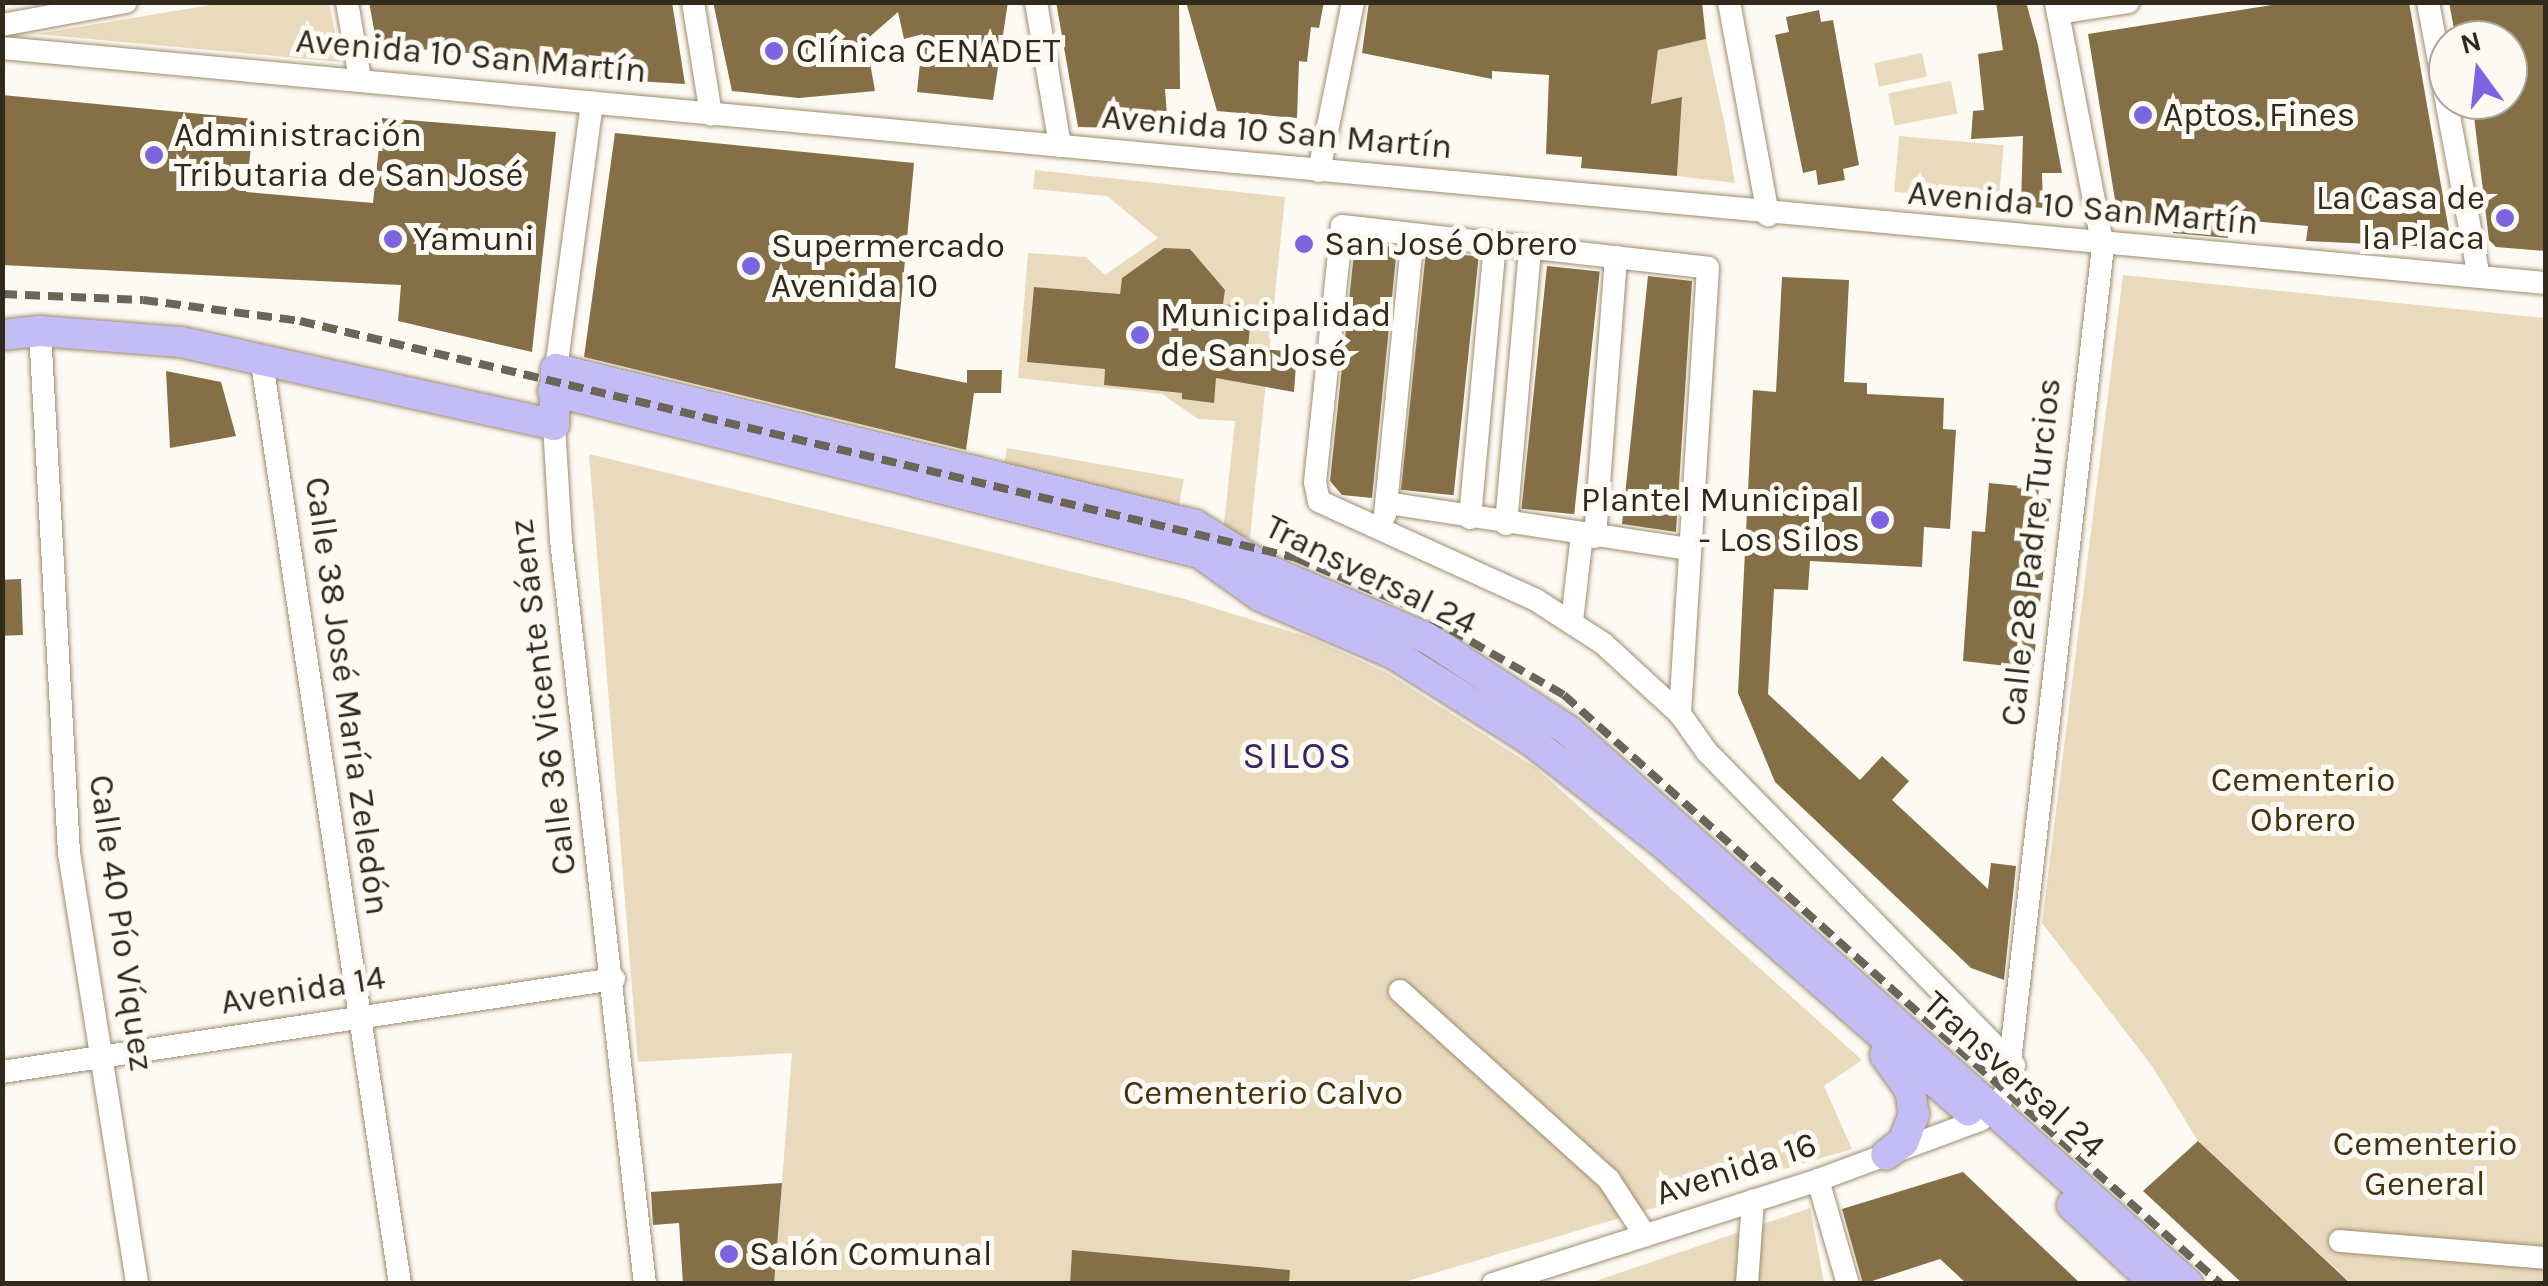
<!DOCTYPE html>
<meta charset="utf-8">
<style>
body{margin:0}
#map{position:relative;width:2548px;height:1286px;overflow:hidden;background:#fdf9f3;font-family:Karla,sans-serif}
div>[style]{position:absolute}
.green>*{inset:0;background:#e9dabe;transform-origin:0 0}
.building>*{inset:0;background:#846f47;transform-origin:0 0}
.roads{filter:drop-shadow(0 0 2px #9d8d6d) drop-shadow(0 0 2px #9d8d6d)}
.minor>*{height:22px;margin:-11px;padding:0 11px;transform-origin:11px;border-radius:11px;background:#fff}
.major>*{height:30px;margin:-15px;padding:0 15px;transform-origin:15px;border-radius:15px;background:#c4bdf5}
.rail>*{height:8px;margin-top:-4px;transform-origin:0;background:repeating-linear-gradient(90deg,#6a6459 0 15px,transparent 0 23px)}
.dots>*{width:28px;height:28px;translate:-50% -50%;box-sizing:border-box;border:5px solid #fdf9f3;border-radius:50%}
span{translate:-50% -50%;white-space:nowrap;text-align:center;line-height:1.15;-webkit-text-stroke:10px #fdf9f3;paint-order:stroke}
.poi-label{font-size:35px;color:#30291c}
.left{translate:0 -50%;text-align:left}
.right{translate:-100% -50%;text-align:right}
.street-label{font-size:35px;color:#30291c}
.park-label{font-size:35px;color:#443310}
.neighbourhood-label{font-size:38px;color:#332863;letter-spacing:2.5px}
.frame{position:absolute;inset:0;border:5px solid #30291c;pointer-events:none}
.north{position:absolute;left:2428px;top:20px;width:100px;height:100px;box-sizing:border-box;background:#fdf9f3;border:2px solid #aba69d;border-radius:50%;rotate:345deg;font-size:28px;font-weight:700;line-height:40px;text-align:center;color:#30291c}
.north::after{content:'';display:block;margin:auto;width:35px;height:45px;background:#7b65e0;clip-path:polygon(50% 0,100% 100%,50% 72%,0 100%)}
</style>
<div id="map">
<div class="green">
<div style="clip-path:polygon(223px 3px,329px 3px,341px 62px,36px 34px)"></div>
<div style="clip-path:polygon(1706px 39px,1725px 126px,1735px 183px,1677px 176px,1682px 98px,1651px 104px,1658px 50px)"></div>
<div style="left:1922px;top:53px;width:24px;height:49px;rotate:78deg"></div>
<div style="left:1951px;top:81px;width:33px;height:64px;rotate:79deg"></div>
<div style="left:1899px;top:136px;width:105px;height:56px;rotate:5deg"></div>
<div style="clip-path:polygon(evenodd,1035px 170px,1285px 197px,1250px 538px,1223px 533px,1235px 421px,1198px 419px,1162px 394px,1018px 378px,1028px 253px,1086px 257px,1105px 275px,1158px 238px,1107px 196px,1033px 189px,1035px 170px,1164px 248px,1190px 249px,1224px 290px,1223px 304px,1252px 308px,1245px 380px,1168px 374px,1166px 391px,1141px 389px,1142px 372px,1104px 384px,1105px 369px,1028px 361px,1034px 287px,1120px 294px,1122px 278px,1164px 248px)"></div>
<div style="clip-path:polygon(2123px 275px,2545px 318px,2545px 1283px,2351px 1283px,2198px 1141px,2152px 1066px,2042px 923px)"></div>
<div style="clip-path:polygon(1007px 448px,1184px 479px,1177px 515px,1003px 471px)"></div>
<div style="clip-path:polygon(589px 454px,1185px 599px,1308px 637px,1386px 672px,1536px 768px,1862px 1060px,1824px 1086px,1852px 1149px,1401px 1283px,1300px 1283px,1249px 1266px,1072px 1250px,1070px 1283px,774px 1283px,792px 1053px,638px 1062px)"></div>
<div style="clip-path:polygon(1810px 1208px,1824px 1283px,1587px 1284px)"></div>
</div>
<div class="building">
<div style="clip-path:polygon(369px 2px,672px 2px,685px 84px,537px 75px,534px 58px,377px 46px)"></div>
<div style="clip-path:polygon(713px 2px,1008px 2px,993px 100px,917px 92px,923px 34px,904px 39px,898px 12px,866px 40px,875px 91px,799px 98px,732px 91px)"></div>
<div style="clip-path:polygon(1056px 2px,1179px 2px,1180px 89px,1165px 89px,1168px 129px,1078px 127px)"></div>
<div style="clip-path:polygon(1186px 2px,1324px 2px,1319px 28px,1311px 27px,1307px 62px,1299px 61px,1297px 118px,1217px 111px)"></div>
<div style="clip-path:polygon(1369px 2px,1702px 2px,1706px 39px,1658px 50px,1651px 104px,1682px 97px,1677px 176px,1581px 168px,1582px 157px,1546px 154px,1549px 75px,1492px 71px,1492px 79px,1362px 53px)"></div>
<div style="clip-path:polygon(1996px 2px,2026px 2px,2038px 45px,2062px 173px,2042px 173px,2043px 208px,2021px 206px,2023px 136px,1971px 139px,1973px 111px,1984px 110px,1978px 54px,2003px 50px)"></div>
<div style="clip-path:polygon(2291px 2px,2409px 2px,2449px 231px,2436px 247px,2306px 241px,2308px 226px,2229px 219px,2228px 238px,2173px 233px,2173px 225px,2137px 222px,2138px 211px,2116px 206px,2088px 34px)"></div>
<div style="clip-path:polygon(2449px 2px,2546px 2px,2546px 251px,2496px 247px,2489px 240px,2472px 100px,2508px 100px,2508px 40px,2456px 40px)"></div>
<div style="clip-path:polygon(1819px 10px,1821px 22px,1833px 20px,1859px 165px,1843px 169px,1845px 180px,1818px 185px,1816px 170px,1803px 173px,1775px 35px,1789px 32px,1786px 17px)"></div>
<div style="clip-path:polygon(2px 95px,254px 119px,246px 192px,373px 203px,382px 118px,556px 132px,532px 352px,398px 321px,401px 285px,2px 265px)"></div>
<div style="clip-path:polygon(615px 133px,914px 163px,895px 368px,967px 383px,967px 370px,1002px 370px,1001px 393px,974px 393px,966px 450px,584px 357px)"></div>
<div style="clip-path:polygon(1355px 243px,1397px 247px,1372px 498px,1342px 495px,1330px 481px)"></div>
<div style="clip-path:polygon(1164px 248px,1190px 249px,1225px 290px,1223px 304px,1252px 308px,1248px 348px,1297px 352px,1294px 392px,1216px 378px,1214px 403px,1182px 399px,1182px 393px,1104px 385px,1105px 369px,1027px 362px,1034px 287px,1120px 294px,1122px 278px)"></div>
<div style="left:1426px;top:251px;width:53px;height:240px;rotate:6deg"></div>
<div style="left:1547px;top:266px;width:53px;height:244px;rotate:6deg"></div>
<div style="clip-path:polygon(1648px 276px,1692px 281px,1676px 532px,1622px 524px)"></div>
<div style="clip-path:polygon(1782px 277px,1849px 280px,1844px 382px,1867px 383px,1867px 394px,1944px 398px,1943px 429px,1956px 430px,1950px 529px,1924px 527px,1922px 567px,1810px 561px,1808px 590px,1774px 589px,1768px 694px,1860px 780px,1882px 756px,1909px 781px,1892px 800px,1988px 889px,1991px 863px,2016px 866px,2004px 980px,1971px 968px,1775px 782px,1738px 693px,1753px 390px,1776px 392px)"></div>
<div style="clip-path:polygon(166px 371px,221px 382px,236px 436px,170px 448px)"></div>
<div style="clip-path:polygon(1989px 483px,2039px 488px,2038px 498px,2051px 499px,2033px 669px,1963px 661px,1972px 531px,1985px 532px)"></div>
<div style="left:21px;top:579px;width:56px;height:19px;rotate:88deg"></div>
<div style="clip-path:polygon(2198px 1141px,2351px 1284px,2243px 1284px,2143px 1191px)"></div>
<div style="clip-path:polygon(1963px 1172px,2081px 1284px,1967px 1284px,1940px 1259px,1863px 1284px,1842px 1209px)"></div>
<div style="clip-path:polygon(782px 1183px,774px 1284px,683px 1284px,679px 1223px,653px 1225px,651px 1192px)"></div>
<div style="clip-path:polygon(1072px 1250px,1290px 1270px,1289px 1284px,1070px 1284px)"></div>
</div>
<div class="roads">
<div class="minor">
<div style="left:347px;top:2px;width:78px;rotate:80.4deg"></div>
<div style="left:693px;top:2px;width:114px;rotate:80.9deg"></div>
<div style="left:1036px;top:2px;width:146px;rotate:80.5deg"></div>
<div style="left:1729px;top:2px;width:217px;rotate:79.6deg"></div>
<div style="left:2428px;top:2px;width:279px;rotate:79.5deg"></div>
<div style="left:2058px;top:13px;width:71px;rotate:-8.9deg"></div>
<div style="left:2px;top:25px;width:126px;rotate:-10.5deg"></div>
<div style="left:2px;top:48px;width:2555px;rotate:5.28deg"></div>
<div style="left:1319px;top:171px;width:172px;rotate:-78.6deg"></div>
<div style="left:1342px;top:226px;width:368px;rotate:6.5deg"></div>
<div style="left:1708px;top:268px;width:447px;rotate:93.6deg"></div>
<div style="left:1680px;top:714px;width:103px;rotate:-137.4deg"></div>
<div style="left:1604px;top:644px;width:81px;rotate:-147.1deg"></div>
<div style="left:1536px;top:600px;width:239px;rotate:-155.5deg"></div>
<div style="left:1319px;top:501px;width:19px;rotate:-102deg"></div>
<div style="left:1315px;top:482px;width:257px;rotate:-84deg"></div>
<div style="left:40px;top:331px;width:523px;rotate:86.82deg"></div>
<div style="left:69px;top:853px;width:436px;rotate:81deg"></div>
<div style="left:261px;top:356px;width:938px;rotate:81.48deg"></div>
<div style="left:556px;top:369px;width:269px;rotate:-82.3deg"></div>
<div style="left:554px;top:425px;width:115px;rotate:86.5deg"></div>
<div style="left:561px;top:540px;width:749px;rotate:83.56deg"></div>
<div style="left:1387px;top:503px;width:304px;rotate:8.7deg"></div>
<div style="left:1385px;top:515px;width:281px;rotate:-84.3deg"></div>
<div style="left:1470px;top:518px;width:275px;rotate:-84.8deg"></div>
<div style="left:1506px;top:524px;width:277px;rotate:-85deg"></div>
<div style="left:1595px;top:537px;width:281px;rotate:-85.7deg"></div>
<div style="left:1572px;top:621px;width:87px;rotate:-83.4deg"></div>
<div style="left:1680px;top:714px;width:47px;rotate:54.6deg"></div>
<div style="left:1707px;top:752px;width:439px;rotate:45.6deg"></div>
<div style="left:1400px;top:991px;width:282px;rotate:42.1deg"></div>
<div style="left:1609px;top:1180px;width:66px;rotate:56.8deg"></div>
<div style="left:2px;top:1072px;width:619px;rotate:-8.64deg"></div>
<div style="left:1818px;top:1180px;width:108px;rotate:73.9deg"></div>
<div style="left:2340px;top:1241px;width:207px;rotate:4.7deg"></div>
<div style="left:1493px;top:1284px;width:341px;rotate:-17.7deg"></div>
<div style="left:1818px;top:1180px;width:173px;rotate:-20.3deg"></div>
<div style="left:1980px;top:1120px;width:20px;rotate:-33deg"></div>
<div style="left:1997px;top:1109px;width:23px;rotate:-65deg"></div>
<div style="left:2007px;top:1088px;width:846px;rotate:-83.49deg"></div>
<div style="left:2103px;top:247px;width:249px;rotate:-100.9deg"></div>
<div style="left:1747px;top:1284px;width:84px;rotate:-85.9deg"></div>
</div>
<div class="major">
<div style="left:2px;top:335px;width:38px;rotate:-6deg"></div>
<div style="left:40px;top:331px;width:141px;rotate:4.5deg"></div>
<div style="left:181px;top:342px;width:382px;rotate:12.5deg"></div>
<div style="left:554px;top:425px;width:56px;rotate:-88deg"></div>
<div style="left:556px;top:369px;width:658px;rotate:13.72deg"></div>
<div style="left:1195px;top:525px;width:90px;rotate:31.4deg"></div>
<div style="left:1272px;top:572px;width:171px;rotate:23.1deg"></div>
<div style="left:1429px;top:639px;width:168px;rotate:33.3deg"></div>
<div style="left:1569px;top:731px;width:830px;rotate:41.78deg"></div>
<div style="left:553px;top:391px;width:667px;rotate:14.06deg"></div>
<div style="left:1200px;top:553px;width:74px;rotate:35.6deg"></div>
<div style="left:1260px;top:596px;width:146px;rotate:23.4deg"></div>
<div style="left:1394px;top:654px;width:160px;rotate:32.2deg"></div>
<div style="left:1529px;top:739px;width:172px;rotate:37.9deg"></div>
<div style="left:1665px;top:845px;width:403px;rotate:41.2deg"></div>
<div style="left:1885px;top:1055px;width:43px;rotate:54.5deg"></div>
<div style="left:1910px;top:1090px;width:24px;rotate:81deg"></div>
<div style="left:1914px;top:1114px;width:30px;rotate:111deg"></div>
<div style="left:1903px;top:1142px;width:21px;rotate:143deg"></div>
<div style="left:2072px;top:1205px;width:115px;rotate:43.2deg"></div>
</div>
</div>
<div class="rail">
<div style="left:2px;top:294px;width:141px;rotate:2.4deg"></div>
<div style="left:143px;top:300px;width:158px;rotate:7.6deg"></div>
<div style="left:300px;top:321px;width:1024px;rotate:13.38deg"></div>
<div style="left:1296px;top:558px;width:125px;rotate:23.1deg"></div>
<div style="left:1411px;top:607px;width:177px;rotate:29.9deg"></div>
<div style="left:1564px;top:695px;width:882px;rotate:41.88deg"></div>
</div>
<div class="dots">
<div style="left:774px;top:51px;background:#7b65e0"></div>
<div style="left:2143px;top:115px;background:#7b65e0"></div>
<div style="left:154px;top:155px;background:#7b65e0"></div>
<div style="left:2505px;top:218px;background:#7b65e0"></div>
<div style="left:393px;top:239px;background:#7b65e0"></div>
<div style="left:1304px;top:244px;background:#7b65e0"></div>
<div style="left:751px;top:266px;background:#7b65e0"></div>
<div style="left:1140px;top:335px;background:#7b65e0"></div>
<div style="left:1880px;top:520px;background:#7b65e0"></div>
<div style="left:729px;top:1254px;background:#7b65e0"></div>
</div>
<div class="poi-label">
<span class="left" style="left:796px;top:51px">Clínica CENADET</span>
<span class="left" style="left:2163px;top:115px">Aptos. Fines</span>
<span class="left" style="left:174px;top:155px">Administración<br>Tributaria de San José</span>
<span class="right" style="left:2485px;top:218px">La Casa de<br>la Placa</span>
<span class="left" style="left:413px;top:239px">Yamuni</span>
<span class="left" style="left:1324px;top:244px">San José Obrero</span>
<span class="left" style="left:771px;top:266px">Supermercado<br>Avenida 10</span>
<span class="left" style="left:1160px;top:335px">Municipalidad<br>de San José</span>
<span class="right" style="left:1860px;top:520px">Plantel Municipal<br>- Los Silos</span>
<span class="left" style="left:749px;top:1254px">Salón Comunal</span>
</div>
<div class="street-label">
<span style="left:471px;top:56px;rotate:5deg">Avenida 10 San Martín</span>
<span style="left:1277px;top:132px;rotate:5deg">Avenida 10 San Martín</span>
<span style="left:2083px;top:208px;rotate:5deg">Avenida 10 San Martín</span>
<span style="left:2031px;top:552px;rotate:-84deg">Calle 28 Padre Turcios</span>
<span style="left:1371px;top:575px;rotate:26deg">Transversal 24</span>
<span style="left:347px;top:696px;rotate:82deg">Calle 38 José María Zeledón</span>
<span style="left:543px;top:697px;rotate:-97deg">Calle 36 Vicente Sáenz</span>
<span style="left:121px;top:923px;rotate:82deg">Calle 40 Pío Víquez</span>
<span style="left:303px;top:990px;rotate:-9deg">Avenida 14</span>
<span style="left:2014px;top:1075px;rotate:42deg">Transversal 24</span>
<span style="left:1736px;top:1169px;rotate:-18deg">Avenida 16</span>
</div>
<div class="park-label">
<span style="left:2303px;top:800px">Cementerio<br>Obrero</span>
<span style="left:1263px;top:1093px">Cementerio Calvo</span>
<span style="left:2425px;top:1164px">Cementerio<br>General</span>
</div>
<div class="neighbourhood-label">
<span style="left:1298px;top:756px">SILOS</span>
</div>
<div class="frame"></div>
<div class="north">N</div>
</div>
